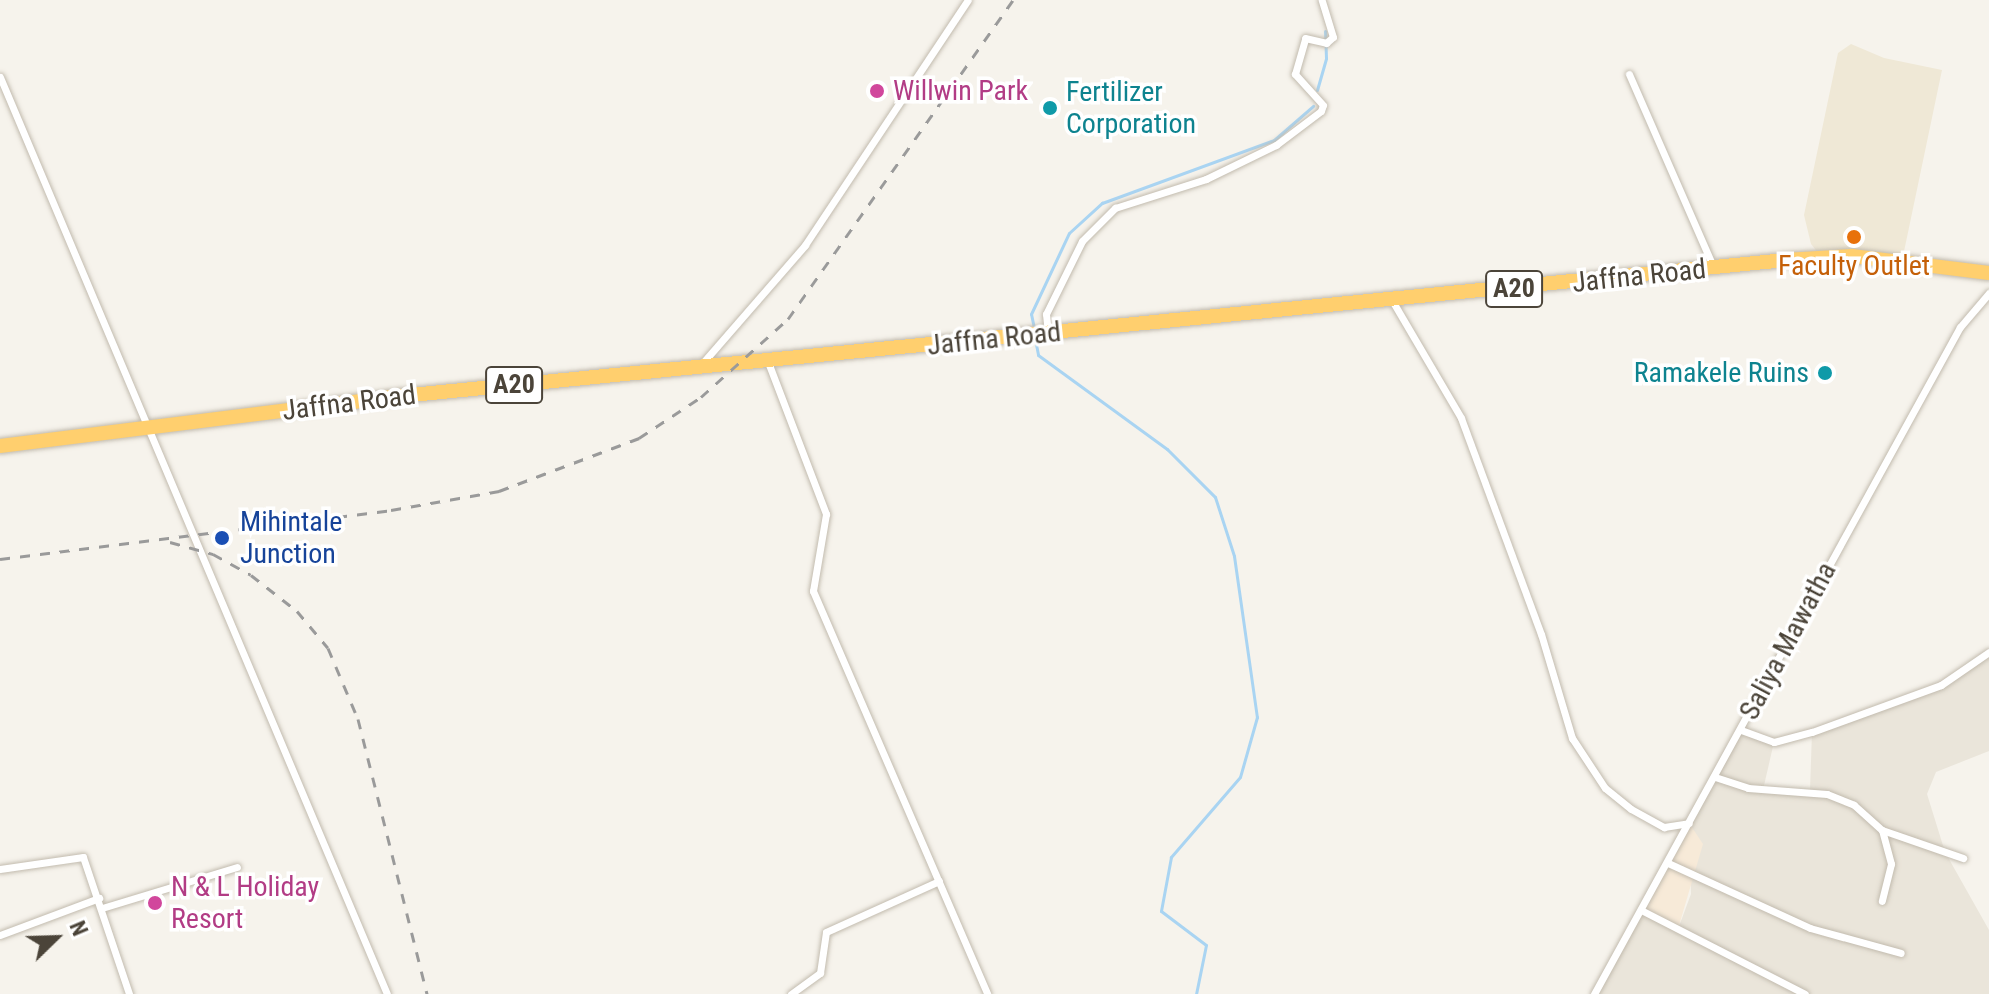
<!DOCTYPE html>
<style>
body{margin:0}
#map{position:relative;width:1989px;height:994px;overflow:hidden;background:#f6f3ec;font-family:"Roboto Condensed",sans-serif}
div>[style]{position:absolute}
.residential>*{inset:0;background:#eae5da}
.commercial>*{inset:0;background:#f7ead8}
.education>*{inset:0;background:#efe8d6}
.stream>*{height:3px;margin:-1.5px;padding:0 1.5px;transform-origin:1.5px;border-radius:1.5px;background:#a9d4f2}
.roads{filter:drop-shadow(0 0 2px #c2bbae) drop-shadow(0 0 2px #c2bbae)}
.street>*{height:7px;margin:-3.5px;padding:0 3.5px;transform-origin:3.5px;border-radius:3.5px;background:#fff}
.highway>*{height:14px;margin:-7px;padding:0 7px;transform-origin:7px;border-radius:7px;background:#ffcf6e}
.rail>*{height:3px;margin-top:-1.5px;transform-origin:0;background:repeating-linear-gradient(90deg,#9a9a9a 0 10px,transparent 0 20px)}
.dots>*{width:22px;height:22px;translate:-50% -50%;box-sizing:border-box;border:4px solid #fff;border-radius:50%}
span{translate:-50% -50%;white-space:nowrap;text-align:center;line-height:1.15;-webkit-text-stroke:7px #fff;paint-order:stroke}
.shield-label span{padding:2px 6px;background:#fff;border:2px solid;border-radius:6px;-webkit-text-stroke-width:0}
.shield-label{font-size:26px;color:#4b4439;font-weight:700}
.hotel-label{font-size:28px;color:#b23c85}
.left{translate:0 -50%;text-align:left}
.culture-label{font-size:28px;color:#0d838f}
.right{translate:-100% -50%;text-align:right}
.food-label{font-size:28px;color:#c56008}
.street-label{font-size:28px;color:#4b4439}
.transit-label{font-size:28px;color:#164399}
.north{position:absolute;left:16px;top:898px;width:80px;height:80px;-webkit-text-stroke:6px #fff;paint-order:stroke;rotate:67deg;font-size:22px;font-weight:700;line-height:32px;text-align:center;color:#4b4439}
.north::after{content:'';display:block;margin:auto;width:28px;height:36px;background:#4b4439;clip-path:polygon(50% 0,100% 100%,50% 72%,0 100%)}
</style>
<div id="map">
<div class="residential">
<div style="clip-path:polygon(1989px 652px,1989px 751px,1936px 772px,1927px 794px,1945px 852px,1989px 930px,1989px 994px,1596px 994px,1641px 910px,1678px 929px,1691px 894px,1689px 823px,1741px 730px,1774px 742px,1763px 790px,1810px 790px,1812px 732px,1941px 685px)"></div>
</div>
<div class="commercial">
<div style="clip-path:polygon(1689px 823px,1703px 844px,1678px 929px,1641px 910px)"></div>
</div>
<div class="education">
<div style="clip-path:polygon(1851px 44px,1884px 58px,1942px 70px,1902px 261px,1822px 258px,1811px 244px,1804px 215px,1838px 53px)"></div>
</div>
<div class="stream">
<div style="left:1317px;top:90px;width:33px;rotate:-74deg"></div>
<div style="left:1326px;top:58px;width:27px;rotate:-92deg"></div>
<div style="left:1034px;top:328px;width:14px;rotate:-102deg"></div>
<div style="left:1031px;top:314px;width:89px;rotate:-64.9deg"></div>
<div style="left:1069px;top:233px;width:45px;rotate:-42.3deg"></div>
<div style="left:1102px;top:203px;width:183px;rotate:-20.1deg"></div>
<div style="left:1274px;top:140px;width:52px;rotate:-41.1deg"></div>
<div style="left:1035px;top:339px;width:16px;rotate:79deg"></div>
<div style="left:1038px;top:355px;width:160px;rotate:36.1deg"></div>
<div style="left:1167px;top:449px;width:68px;rotate:45deg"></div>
<div style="left:1215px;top:497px;width:62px;rotate:72.1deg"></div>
<div style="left:1234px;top:556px;width:163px;rotate:81.9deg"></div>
<div style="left:1257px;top:717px;width:62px;rotate:105.8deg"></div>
<div style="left:1240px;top:777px;width:106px;rotate:130.8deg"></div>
<div style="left:1171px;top:857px;width:55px;rotate:100.5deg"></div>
<div style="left:1161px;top:911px;width:56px;rotate:37.1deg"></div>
<div style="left:1206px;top:945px;width:50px;rotate:101.5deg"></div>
</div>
<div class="roads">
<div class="street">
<div style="left:1629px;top:74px;width:210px;rotate:66.4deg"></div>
<div style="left:0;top:77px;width:995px;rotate:67.12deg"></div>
<div style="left:1393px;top:302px;width:134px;rotate:59.6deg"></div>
<div style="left:1461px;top:418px;width:230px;rotate:69.7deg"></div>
<div style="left:1541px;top:634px;width:109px;rotate:73.4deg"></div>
<div style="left:1572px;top:738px;width:60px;rotate:56.6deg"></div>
<div style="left:1605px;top:788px;width:33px;rotate:39deg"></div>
<div style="left:1631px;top:809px;width:38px;rotate:29deg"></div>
<div style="left:1664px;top:827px;width:25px;rotate:-9deg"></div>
<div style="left:1048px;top:333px;width:19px;rotate:-96deg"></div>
<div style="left:1046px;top:314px;width:81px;rotate:-63.7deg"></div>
<div style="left:1082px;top:241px;width:47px;rotate:-45deg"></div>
<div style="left:1115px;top:208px;width:96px;rotate:-17.7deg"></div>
<div style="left:1206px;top:179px;width:78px;rotate:-25.9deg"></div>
<div style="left:1276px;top:145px;width:56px;rotate:-37.1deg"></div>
<div style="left:1321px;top:111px;width:6px;rotate:-72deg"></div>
<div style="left:1323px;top:105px;width:42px;rotate:-132.1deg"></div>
<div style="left:1295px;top:74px;width:37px;rotate:-74deg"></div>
<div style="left:1305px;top:38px;width:22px;rotate:13deg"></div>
<div style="left:1326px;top:43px;width:9px;rotate:-41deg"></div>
<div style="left:1333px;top:37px;width:39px;rotate:-107deg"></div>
<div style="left:768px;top:362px;width:163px;rotate:69.1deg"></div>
<div style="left:826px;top:514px;width:78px;rotate:99.6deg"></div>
<div style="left:813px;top:591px;width:439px;rotate:66.6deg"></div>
<div style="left:700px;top:366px;width:160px;rotate:-49deg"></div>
<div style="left:805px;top:245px;width:294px;rotate:-56.4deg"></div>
<div style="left:1741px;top:730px;width:35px;rotate:20deg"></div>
<div style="left:1774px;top:742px;width:39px;rotate:-15deg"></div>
<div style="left:1812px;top:732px;width:137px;rotate:-20deg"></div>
<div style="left:1941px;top:685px;width:58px;rotate:-34.5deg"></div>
<div style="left:1715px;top:777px;width:35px;rotate:18deg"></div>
<div style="left:1748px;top:788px;width:79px;rotate:4.3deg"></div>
<div style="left:1827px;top:794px;width:29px;rotate:22deg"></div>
<div style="left:1854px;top:805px;width:38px;rotate:42deg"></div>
<div style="left:1882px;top:830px;width:86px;rotate:19.1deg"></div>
<div style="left:1882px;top:830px;width:35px;rotate:75deg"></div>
<div style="left:1891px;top:864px;width:38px;rotate:104deg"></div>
<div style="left:1668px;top:863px;width:156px;rotate:24.6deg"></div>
<div style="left:1810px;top:928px;width:94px;rotate:15.4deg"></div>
<div style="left:0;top:869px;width:84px;rotate:-8.2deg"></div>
<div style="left:83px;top:857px;width:145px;rotate:71.4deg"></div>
<div style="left:102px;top:908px;width:141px;rotate:-16.9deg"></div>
<div style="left:1641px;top:910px;width:184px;rotate:27.1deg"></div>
<div style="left:0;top:935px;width:106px;rotate:-20.5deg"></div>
<div style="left:791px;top:994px;width:36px;rotate:-36deg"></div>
<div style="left:820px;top:973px;width:41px;rotate:-81.7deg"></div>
<div style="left:826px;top:932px;width:124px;rotate:-24.3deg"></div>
<div style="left:1594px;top:994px;width:761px;rotate:-61.25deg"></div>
<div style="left:1960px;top:327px;width:45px;rotate:-49.5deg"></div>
</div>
<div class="highway">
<div style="left:0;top:446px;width:394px;rotate:-7.1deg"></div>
<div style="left:391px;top:397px;width:1401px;rotate:-5.61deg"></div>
<div style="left:1785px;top:260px;width:67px;rotate:-3.4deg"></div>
<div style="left:1852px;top:256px;width:138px;rotate:7.1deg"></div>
</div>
</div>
<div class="rail">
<div style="left:170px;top:542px;width:45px;rotate:15.6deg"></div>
<div style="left:213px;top:554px;width:43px;rotate:28.9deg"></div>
<div style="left:251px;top:575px;width:58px;rotate:38deg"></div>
<div style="left:297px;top:611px;width:48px;rotate:50deg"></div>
<div style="left:328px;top:648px;width:77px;rotate:67.1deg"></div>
<div style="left:358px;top:719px;width:284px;rotate:75.9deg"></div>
<div style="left:0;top:559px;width:394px;rotate:-7.1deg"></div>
<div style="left:391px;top:510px;width:110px;rotate:-10deg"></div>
<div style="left:499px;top:491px;width:150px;rotate:-20.7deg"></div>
<div style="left:639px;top:438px;width:74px;rotate:-33.5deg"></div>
<div style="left:701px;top:397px;width:117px;rotate:-41.9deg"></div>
<div style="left:788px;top:319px;width:390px;rotate:-54.8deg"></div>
</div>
<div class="dots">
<div style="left:877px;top:91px;background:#d1479c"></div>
<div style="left:1050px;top:108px;background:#0f9aa8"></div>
<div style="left:1854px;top:237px;background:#e8710a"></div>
<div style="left:1825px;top:373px;background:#0f9aa8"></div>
<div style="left:222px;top:538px;background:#1a4fb4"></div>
<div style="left:155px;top:903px;background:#d1479c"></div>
</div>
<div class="shield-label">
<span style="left:1514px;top:289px">A20</span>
<span style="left:514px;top:385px">A20</span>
</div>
<div class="hotel-label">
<span class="left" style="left:893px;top:91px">Willwin Park</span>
<span class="left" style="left:171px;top:903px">N &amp; L Holiday<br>Resort</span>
</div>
<div class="culture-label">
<span class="left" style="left:1066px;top:108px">Fertilizer<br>Corporation</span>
<span class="right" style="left:1809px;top:373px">Ramakele Ruins</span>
</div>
<div class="food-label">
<span style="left:1854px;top:266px">Faculty Outlet</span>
</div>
<div class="street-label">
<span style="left:1639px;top:276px;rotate:-6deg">Jaffna Road</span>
<span style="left:994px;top:339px;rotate:-6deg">Jaffna Road</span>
<span style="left:349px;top:403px;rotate:-7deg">Jaffna Road</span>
<span style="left:1788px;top:641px;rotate:-62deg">Saliya Mawatha</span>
</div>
<div class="transit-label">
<span class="left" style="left:240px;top:538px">Mihintale<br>Junction</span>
</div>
<div class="north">N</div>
</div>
